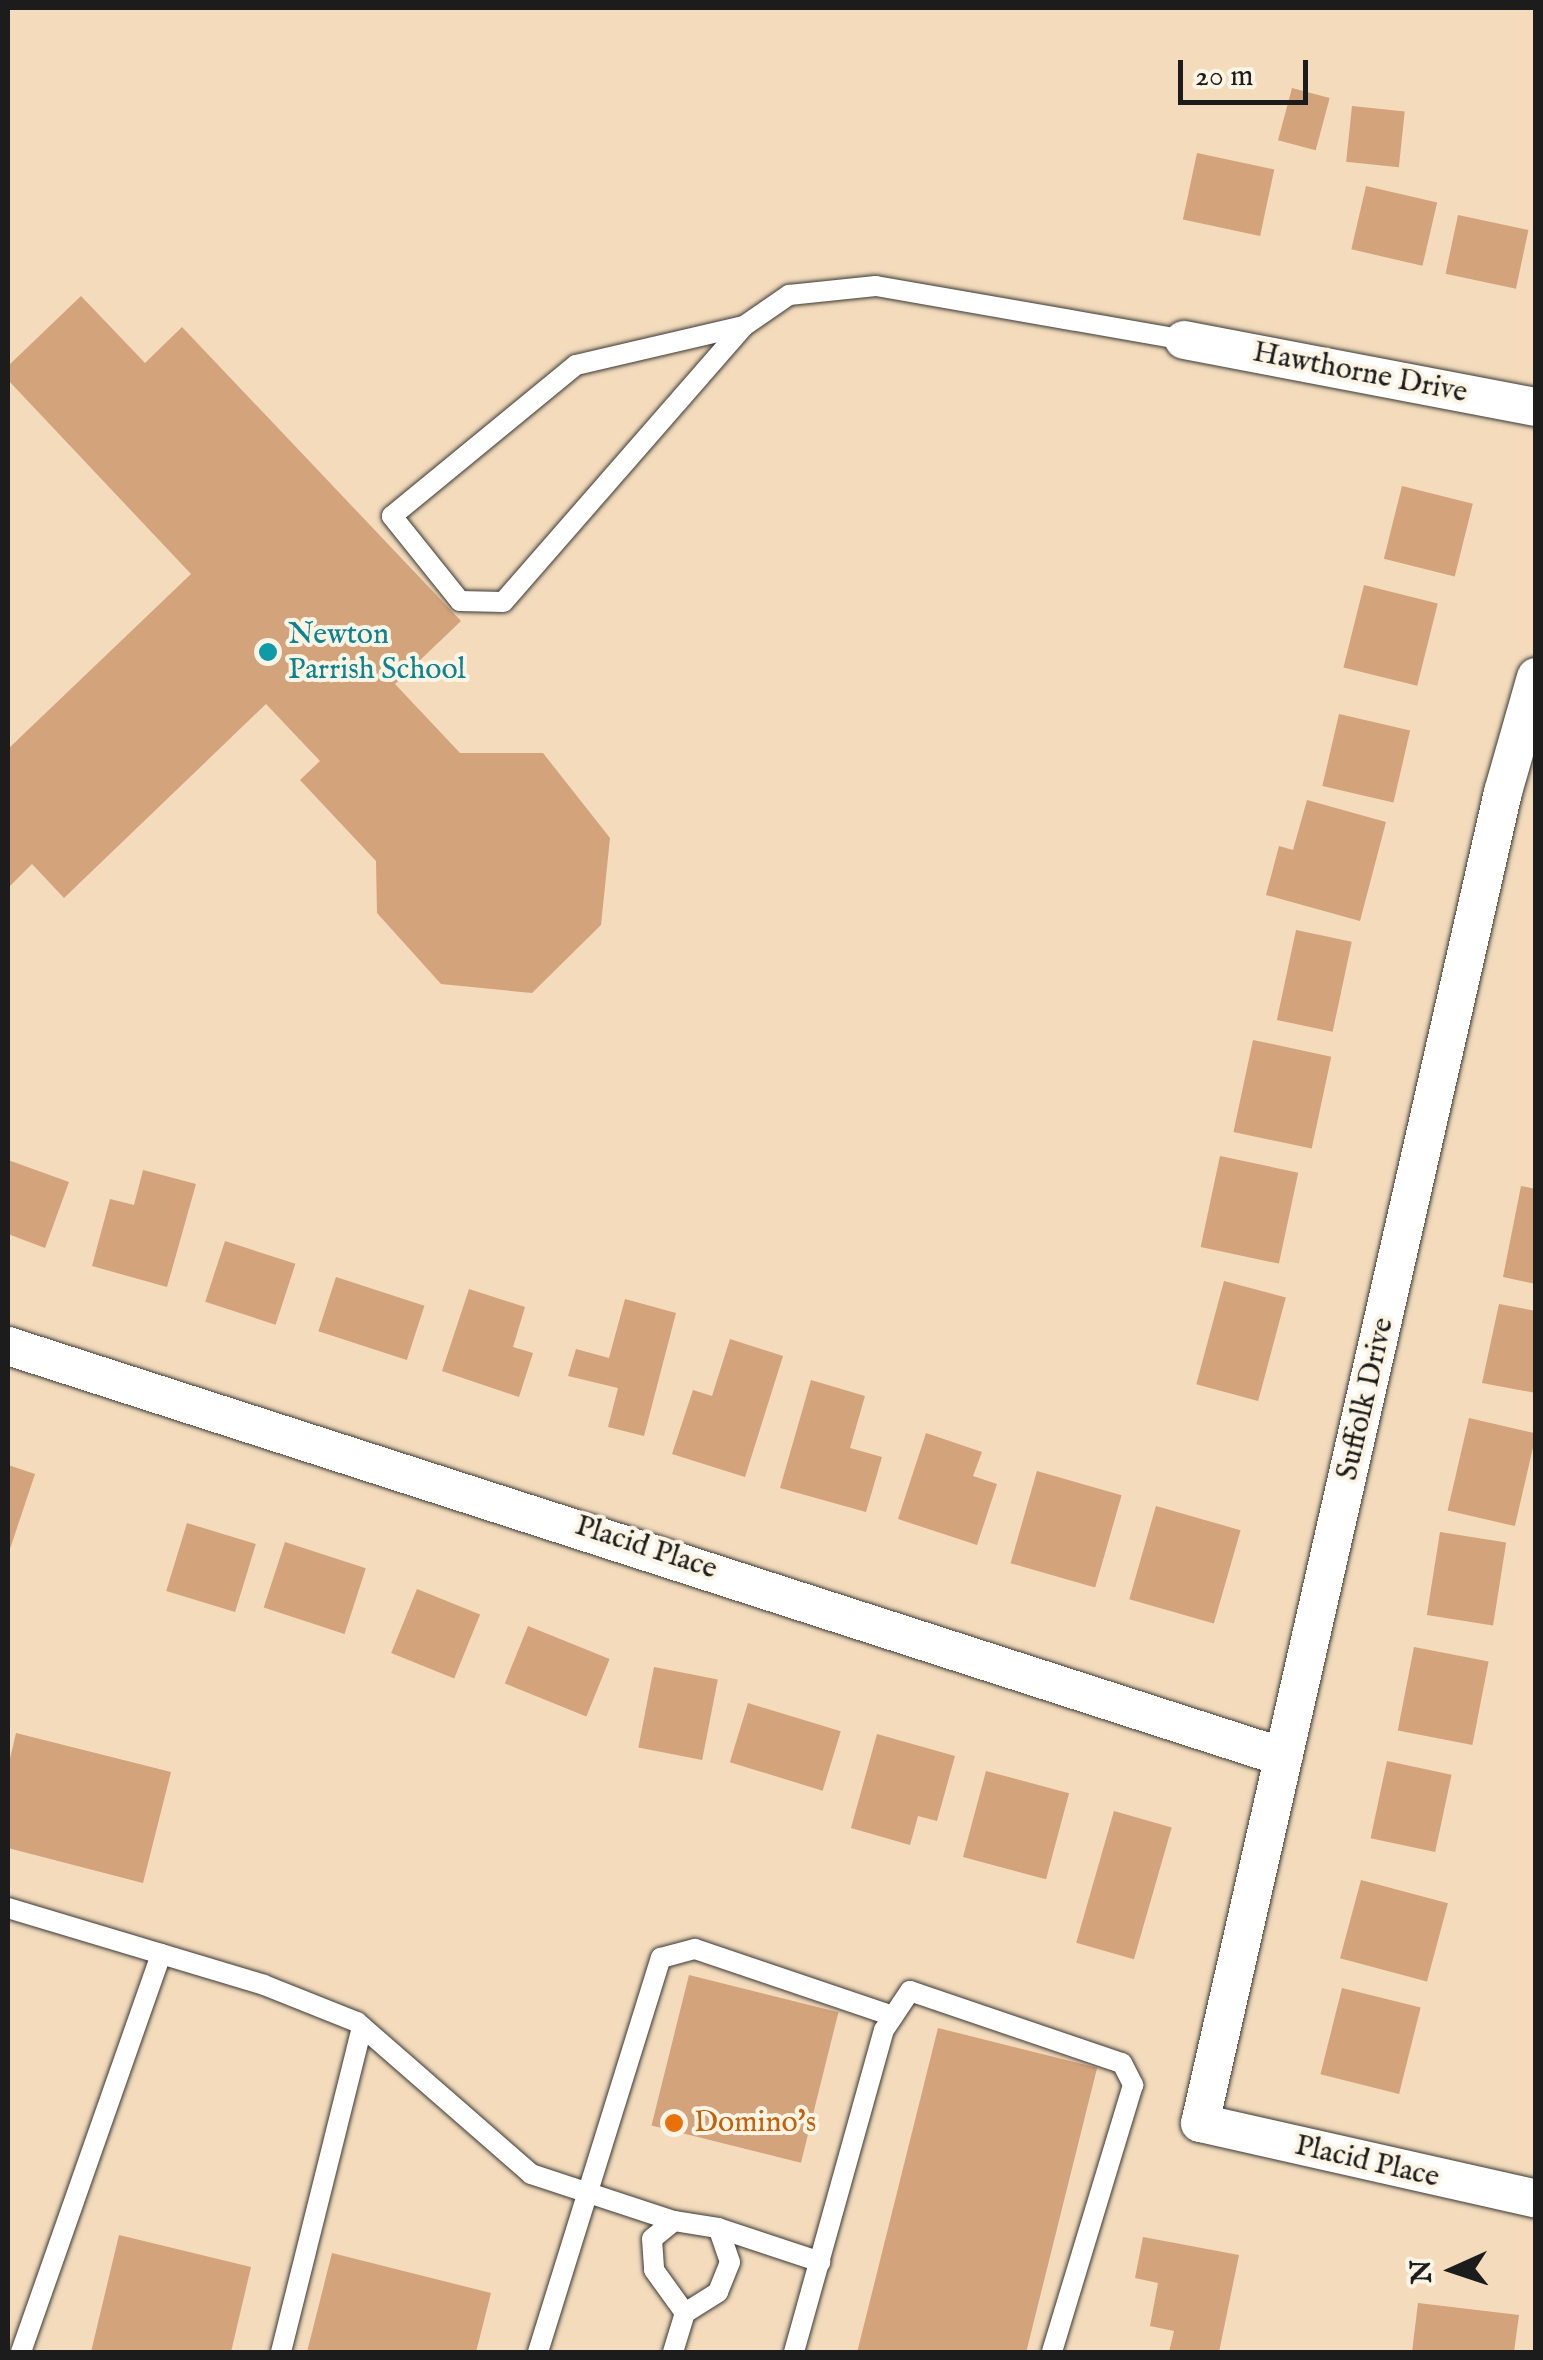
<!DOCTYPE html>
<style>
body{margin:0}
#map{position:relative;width:1543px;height:2360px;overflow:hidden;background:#f3dbbc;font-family:"IM FELL English",serif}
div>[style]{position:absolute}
.building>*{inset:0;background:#d3a37c;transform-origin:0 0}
.roads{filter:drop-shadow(0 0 2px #3c3934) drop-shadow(0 0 2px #3c3934)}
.lane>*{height:20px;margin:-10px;padding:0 10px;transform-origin:10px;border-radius:10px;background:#fff}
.street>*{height:38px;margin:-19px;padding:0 19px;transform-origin:19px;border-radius:19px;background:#fff}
.dots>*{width:28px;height:28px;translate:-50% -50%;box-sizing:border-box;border:5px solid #fcf5e5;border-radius:50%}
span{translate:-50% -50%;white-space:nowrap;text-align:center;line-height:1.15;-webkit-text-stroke:8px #fcf5e5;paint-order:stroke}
.street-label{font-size:30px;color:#1c1c1c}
.culture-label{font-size:30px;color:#0d838f}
.left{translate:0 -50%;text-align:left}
.food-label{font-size:30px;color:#c56008}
.frame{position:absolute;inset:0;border:10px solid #1c1c1c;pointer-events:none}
.north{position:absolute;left:1403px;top:2220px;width:100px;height:100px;-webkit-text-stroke:8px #fcf5e5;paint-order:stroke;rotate:267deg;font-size:28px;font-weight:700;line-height:40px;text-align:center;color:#1c1c1c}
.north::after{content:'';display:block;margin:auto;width:35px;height:45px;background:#1c1c1c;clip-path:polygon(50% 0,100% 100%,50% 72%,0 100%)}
.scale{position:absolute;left:1178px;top:60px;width:130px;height:45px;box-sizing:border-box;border:5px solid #1c1c1c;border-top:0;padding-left:12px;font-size:30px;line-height:35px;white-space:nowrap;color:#1c1c1c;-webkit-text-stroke:8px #fcf5e5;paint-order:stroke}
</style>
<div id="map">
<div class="building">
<div style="left:1292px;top:88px;width:39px;height:54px;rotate:15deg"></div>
<div style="left:1352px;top:106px;width:53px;height:56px;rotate:6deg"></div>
<div style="left:1197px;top:153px;width:79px;height:68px;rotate:12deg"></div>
<div style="left:1366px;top:186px;width:73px;height:65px;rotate:13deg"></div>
<div style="left:1458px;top:215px;width:72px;height:60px;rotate:12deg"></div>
<div style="clip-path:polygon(81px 296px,145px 363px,182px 327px,461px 621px,395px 684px,460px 753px,543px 753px,610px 838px,601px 925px,532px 993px,441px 984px,377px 913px,376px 861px,300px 780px,320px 761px,266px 704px,64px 898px,32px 864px,8px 888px,8px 749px,191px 574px,8px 380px,8px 366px)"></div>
<div style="left:1402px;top:486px;width:73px;height:75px;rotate:14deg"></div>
<div style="left:1364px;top:585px;width:76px;height:85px;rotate:14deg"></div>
<div style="left:1339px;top:714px;width:73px;height:74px;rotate:13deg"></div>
<div style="clip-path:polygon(1307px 800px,1386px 822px,1360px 921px,1266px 895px,1279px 846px,1293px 850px)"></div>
<div style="left:1296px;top:930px;width:57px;height:92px;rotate:12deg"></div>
<div style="left:1253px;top:1040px;width:80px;height:94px;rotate:12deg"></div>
<div style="left:1220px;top:1156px;width:80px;height:93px;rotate:12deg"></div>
<div style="clip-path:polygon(8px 1160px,69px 1182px,45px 1248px,8px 1234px)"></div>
<div style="clip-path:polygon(143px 1170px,196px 1184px,167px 1287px,92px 1266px,110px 1199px,134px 1205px)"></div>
<div style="clip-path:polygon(1521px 1186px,1536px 1189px,1536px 1284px,1503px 1277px)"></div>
<div style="left:225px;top:1241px;width:74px;height:64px;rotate:18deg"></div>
<div style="left:336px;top:1277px;width:93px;height:57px;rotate:18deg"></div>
<div style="left:1224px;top:1281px;width:64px;height:107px;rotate:15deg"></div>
<div style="clip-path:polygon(469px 1289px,525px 1307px,513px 1347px,533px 1353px,519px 1397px,442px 1371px)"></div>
<div style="clip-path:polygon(625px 1299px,676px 1313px,644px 1436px,608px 1427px,618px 1388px,568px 1376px,576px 1349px,609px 1358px)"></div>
<div style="clip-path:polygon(1499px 1304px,1536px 1311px,1536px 1393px,1482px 1383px)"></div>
<div style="clip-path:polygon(730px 1339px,783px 1356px,745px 1477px,672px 1454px,693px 1390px,712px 1396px)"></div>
<div style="clip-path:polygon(811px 1380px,865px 1396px,850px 1448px,882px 1457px,866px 1512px,780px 1488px)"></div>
<div style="left:1469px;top:1418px;width:69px;height:95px;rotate:13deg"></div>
<div style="clip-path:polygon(926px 1433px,982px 1452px,973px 1476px,997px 1484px,977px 1545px,898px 1519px)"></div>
<div style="clip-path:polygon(8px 1465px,35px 1474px,8px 1555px)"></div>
<div style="left:1037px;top:1471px;width:88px;height:96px;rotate:16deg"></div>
<div style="left:1156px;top:1506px;width:88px;height:97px;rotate:16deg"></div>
<div style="left:187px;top:1523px;width:72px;height:71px;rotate:17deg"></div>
<div style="left:1440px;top:1532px;width:67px;height:84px;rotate:9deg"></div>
<div style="left:285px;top:1542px;width:85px;height:69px;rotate:18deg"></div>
<div style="left:417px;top:1589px;width:68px;height:69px;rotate:22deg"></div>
<div style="left:528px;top:1626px;width:88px;height:62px;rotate:22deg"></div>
<div style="left:1414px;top:1647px;width:76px;height:85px;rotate:11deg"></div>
<div style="left:654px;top:1667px;width:65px;height:82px;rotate:11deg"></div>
<div style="left:748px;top:1703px;width:97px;height:62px;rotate:17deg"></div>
<div style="clip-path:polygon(16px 1733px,171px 1772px,143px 1883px,8px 1848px,8px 1767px)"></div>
<div style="clip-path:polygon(877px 1734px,955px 1756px,937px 1821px,918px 1816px,910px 1845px,851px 1828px)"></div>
<div style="left:1387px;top:1761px;width:66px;height:79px;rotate:12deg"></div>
<div style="left:986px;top:1771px;width:86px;height:89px;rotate:15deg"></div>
<div style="left:1114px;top:1811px;width:60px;height:137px;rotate:16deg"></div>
<div style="left:1361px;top:1880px;width:90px;height:81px;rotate:15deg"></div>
<div style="left:689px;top:1975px;width:154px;height:155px;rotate:14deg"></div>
<div style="left:1342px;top:1988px;width:81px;height:89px;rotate:14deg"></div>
<div style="left:938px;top:2028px;width:164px;height:335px;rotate:14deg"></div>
<div style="clip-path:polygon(119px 2235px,251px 2267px,231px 2352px,91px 2352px)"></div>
<div style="clip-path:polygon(1143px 2237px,1239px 2255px,1219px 2352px,1169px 2352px,1174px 2331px,1150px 2326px,1158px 2283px,1135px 2278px)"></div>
<div style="clip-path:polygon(332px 2253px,491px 2293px,476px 2352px,307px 2352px)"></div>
<div style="clip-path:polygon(1418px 2303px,1519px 2315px,1514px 2352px,1412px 2352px)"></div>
</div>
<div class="roads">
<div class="lane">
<div style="left:744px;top:326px;width:366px;rotate:131.1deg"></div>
<div style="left:503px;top:602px;width:43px;rotate:-178.7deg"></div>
<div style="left:460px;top:601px;width:109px;rotate:-128.7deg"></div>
<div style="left:392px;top:516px;width:238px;rotate:-39.4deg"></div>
<div style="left:576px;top:365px;width:172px;rotate:-13.1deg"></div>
<div style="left:744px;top:326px;width:55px;rotate:-34.6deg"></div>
<div style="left:789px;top:295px;width:87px;rotate:-5.9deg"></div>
<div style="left:876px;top:286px;width:313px;rotate:9.9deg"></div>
<div style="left:8px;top:1908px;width:267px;rotate:16.7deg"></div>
<div style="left:264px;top:1985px;width:100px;rotate:21.7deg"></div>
<div style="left:357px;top:2022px;width:231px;rotate:41.1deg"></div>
<div style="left:531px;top:2174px;width:151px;rotate:18.2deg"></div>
<div style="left:718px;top:2228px;width:108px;rotate:18.4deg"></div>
<div style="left:21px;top:2352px;width:422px;rotate:-70.6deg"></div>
<div style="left:281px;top:2352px;width:335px;rotate:-76deg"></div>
<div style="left:538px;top:2352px;width:413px;rotate:-72.7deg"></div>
<div style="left:661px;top:1958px;width:35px;rotate:-15deg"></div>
<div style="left:695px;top:1949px;width:209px;rotate:18.7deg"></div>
<div style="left:673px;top:2352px;width:41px;rotate:-72.9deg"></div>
<div style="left:685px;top:2313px;width:39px;rotate:-32deg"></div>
<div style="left:718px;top:2292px;width:32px;rotate:-68deg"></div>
<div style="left:730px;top:2262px;width:36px;rotate:-109deg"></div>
<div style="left:718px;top:2228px;width:45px;rotate:-171deg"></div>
<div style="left:674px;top:2221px;width:28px;rotate:141deg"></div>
<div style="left:652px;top:2239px;width:31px;rotate:86deg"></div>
<div style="left:654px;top:2270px;width:53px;rotate:54.2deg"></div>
<div style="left:794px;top:2352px;width:334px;rotate:-74.4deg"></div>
<div style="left:884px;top:2030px;width:47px;rotate:-56.3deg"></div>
<div style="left:910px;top:1991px;width:224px;rotate:18.8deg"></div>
<div style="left:1122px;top:2063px;width:25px;rotate:63deg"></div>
<div style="left:1133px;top:2085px;width:279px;rotate:106.9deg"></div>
</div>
<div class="street">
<div style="left:1184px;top:340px;width:358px;rotate:10.8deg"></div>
<div style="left:1536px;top:677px;width:120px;rotate:106deg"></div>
<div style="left:1503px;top:792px;width:1365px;rotate:102.82deg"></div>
<div style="left:1200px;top:2123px;width:344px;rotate:12.7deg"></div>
<div style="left:8px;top:1346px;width:1340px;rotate:17.87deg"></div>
</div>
</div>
<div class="dots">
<div style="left:268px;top:652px;background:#0f9aa8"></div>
<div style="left:674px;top:2123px;background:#e8710a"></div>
</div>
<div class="street-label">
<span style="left:1360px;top:373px;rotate:11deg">Hawthorne Drive</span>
<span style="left:1366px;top:1399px;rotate:-77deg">Suffolk Drive</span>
<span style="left:646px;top:1548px;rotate:18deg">Placid Place</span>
<span style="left:1367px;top:2162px;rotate:13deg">Placid Place</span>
</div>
<div class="culture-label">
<span class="left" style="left:288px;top:652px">Newton<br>Parrish School</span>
</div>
<div class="food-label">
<span class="left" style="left:694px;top:2123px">Domino's</span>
</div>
<div class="frame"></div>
<div class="north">N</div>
<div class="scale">20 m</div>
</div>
